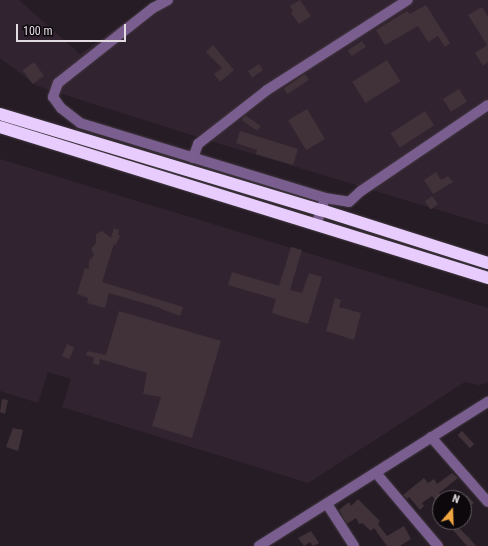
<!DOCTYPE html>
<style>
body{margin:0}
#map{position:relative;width:488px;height:546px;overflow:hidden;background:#261c25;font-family:"Roboto Condensed",sans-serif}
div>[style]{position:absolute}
.built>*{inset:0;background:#322330}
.building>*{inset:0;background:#403238;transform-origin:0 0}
.roads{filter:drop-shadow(0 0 1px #40373f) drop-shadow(0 0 1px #40373f)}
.minor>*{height:10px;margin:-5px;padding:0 5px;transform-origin:5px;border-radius:5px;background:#7a5e8f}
.highway>*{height:12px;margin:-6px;padding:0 6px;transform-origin:6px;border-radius:6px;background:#e7ccfd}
span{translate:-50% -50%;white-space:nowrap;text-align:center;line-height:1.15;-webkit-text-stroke:4px #0c080c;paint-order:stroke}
.north{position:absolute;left:432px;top:490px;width:40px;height:40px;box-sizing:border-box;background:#0c080c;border:1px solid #625c61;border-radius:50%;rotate:19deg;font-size:11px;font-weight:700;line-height:16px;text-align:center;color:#e2dbe1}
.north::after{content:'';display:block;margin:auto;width:14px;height:18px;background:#f1a63f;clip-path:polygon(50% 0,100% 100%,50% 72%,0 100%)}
.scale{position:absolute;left:16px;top:24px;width:110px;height:18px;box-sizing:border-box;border:2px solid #e2dbe1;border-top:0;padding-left:5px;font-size:12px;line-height:14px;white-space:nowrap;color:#e2dbe1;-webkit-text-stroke:3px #0c080c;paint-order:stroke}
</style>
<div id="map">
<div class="built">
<div style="clip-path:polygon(0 0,19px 0,80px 54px,156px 0,488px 0,488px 225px,207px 140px,37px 86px,0 58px)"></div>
<div style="clip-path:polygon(0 159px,488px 308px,488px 383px,479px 385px,465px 382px,308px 483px,62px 407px,71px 379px,48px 372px,38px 403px,0 391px)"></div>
</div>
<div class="building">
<div style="clip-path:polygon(300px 0,311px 16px,299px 24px,291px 13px,293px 11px,290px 6px)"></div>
<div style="clip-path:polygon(426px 5px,450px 43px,445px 47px,438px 36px,428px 42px,418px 26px,385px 45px,376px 30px,407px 11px,410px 14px)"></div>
<div style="clip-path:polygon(482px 7px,488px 17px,488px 62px,483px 66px,475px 53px,487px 45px,468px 15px)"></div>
<div style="left:362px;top:41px;width:7px;height:17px;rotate:56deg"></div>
<div style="clip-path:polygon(213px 45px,234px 70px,220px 82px,214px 74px,222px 68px,206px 52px)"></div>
<div style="left:387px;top:60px;width:25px;height:41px;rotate:58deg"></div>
<div style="left:34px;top:62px;width:17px;height:14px;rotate:54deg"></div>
<div style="clip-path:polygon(259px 64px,263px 70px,252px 78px,248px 71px)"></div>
<div style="left:305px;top:74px;width:7px;height:26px;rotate:56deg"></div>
<div style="left:459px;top:89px;width:15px;height:19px;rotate:58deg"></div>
<div style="left:307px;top:109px;width:35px;height:22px;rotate:59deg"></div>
<div style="left:425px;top:111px;width:17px;height:41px;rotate:57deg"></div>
<div style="left:245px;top:115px;width:19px;height:6px;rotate:35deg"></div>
<div style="clip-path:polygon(240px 131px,298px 149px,293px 165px,256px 154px,257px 150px,236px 143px)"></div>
<div style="clip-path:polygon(436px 172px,441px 180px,448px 176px,453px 182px,433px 194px,424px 180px)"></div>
<div style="left:432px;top:196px;width:10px;height:9px;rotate:53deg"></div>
<div style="clip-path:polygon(114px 228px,119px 230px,118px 235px,120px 235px,116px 245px,114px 244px,102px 282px,183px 307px,180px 316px,161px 309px,161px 308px,109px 293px,105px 308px,87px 303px,88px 298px,77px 294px,85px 268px,89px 269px,89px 261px,94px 255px,91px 249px,96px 243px,96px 234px,102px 231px,111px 238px)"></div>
<div style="clip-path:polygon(291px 247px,302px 250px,290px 290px,302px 293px,309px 273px,322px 277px,308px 324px,272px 313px,276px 299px,228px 285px,232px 272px,279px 286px)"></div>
<div style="clip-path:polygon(335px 298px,341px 300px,339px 307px,361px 313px,354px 340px,326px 331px)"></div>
<div style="clip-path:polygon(119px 311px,221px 341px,192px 438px,152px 426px,161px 397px,143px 394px,147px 373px,100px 359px,99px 365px,93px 364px,94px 358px,86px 355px,87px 351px,106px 355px)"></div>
<div style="left:67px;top:344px;width:8px;height:13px;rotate:23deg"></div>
<div style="clip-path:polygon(2px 399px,8px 400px,5px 414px,0 412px)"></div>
<div style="clip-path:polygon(13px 428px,23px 430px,18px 451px,6px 447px)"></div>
<div style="left:462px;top:431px;width:18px;height:6px;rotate:47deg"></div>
<div style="clip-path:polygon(452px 473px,458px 478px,439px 493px,440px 505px,432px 496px,422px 503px,424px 506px,420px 510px,409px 497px,407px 499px,403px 495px,424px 478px,428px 483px,434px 479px,437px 484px)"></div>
<div style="clip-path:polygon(467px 495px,474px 503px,464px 511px,464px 498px)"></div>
<div style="clip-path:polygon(358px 499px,380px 521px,378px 524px,387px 536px,404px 526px,411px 539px,400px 546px,387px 546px,374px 528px,371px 531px,362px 523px,359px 524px,356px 518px,347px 524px,339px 510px,349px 502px,351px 506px)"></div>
<div style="clip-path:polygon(457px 526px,469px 538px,476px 546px,467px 546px,453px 530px)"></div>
<div style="clip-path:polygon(311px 531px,319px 543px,313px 546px,310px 542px,304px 546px,298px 538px)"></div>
</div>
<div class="roads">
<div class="minor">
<div style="left:168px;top:0;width:17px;rotate:152deg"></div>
<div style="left:153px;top:8px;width:121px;rotate:141.7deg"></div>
<div style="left:58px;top:83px;width:15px;rotate:110deg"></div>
<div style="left:53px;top:97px;width:14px;rotate:54deg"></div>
<div style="left:61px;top:108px;width:24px;rotate:38deg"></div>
<div style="left:80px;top:123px;width:256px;rotate:17deg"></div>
<div style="left:325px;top:198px;width:28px;rotate:108deg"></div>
<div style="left:193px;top:158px;width:15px;rotate:-70deg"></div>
<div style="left:198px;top:144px;width:88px;rotate:-38deg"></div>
<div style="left:267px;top:90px;width:167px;rotate:-32.6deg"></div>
<div style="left:325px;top:198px;width:24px;rotate:9deg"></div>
<div style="left:349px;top:202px;width:16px;rotate:-43deg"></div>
<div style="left:361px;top:191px;width:153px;rotate:-34.1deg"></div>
<div style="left:431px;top:437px;width:86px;rotate:48.8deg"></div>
<div style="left:376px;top:473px;width:96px;rotate:49.7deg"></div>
<div style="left:327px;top:504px;width:50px;rotate:57.3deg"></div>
<div style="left:259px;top:546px;width:271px;rotate:-32.2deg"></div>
</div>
<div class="highway">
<div style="left:0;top:114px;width:335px;rotate:16.7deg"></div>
<div style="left:321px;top:210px;width:175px;rotate:17.6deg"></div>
<div style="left:0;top:127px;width:511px;rotate:17.19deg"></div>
</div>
</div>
<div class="north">N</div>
<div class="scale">100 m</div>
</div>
